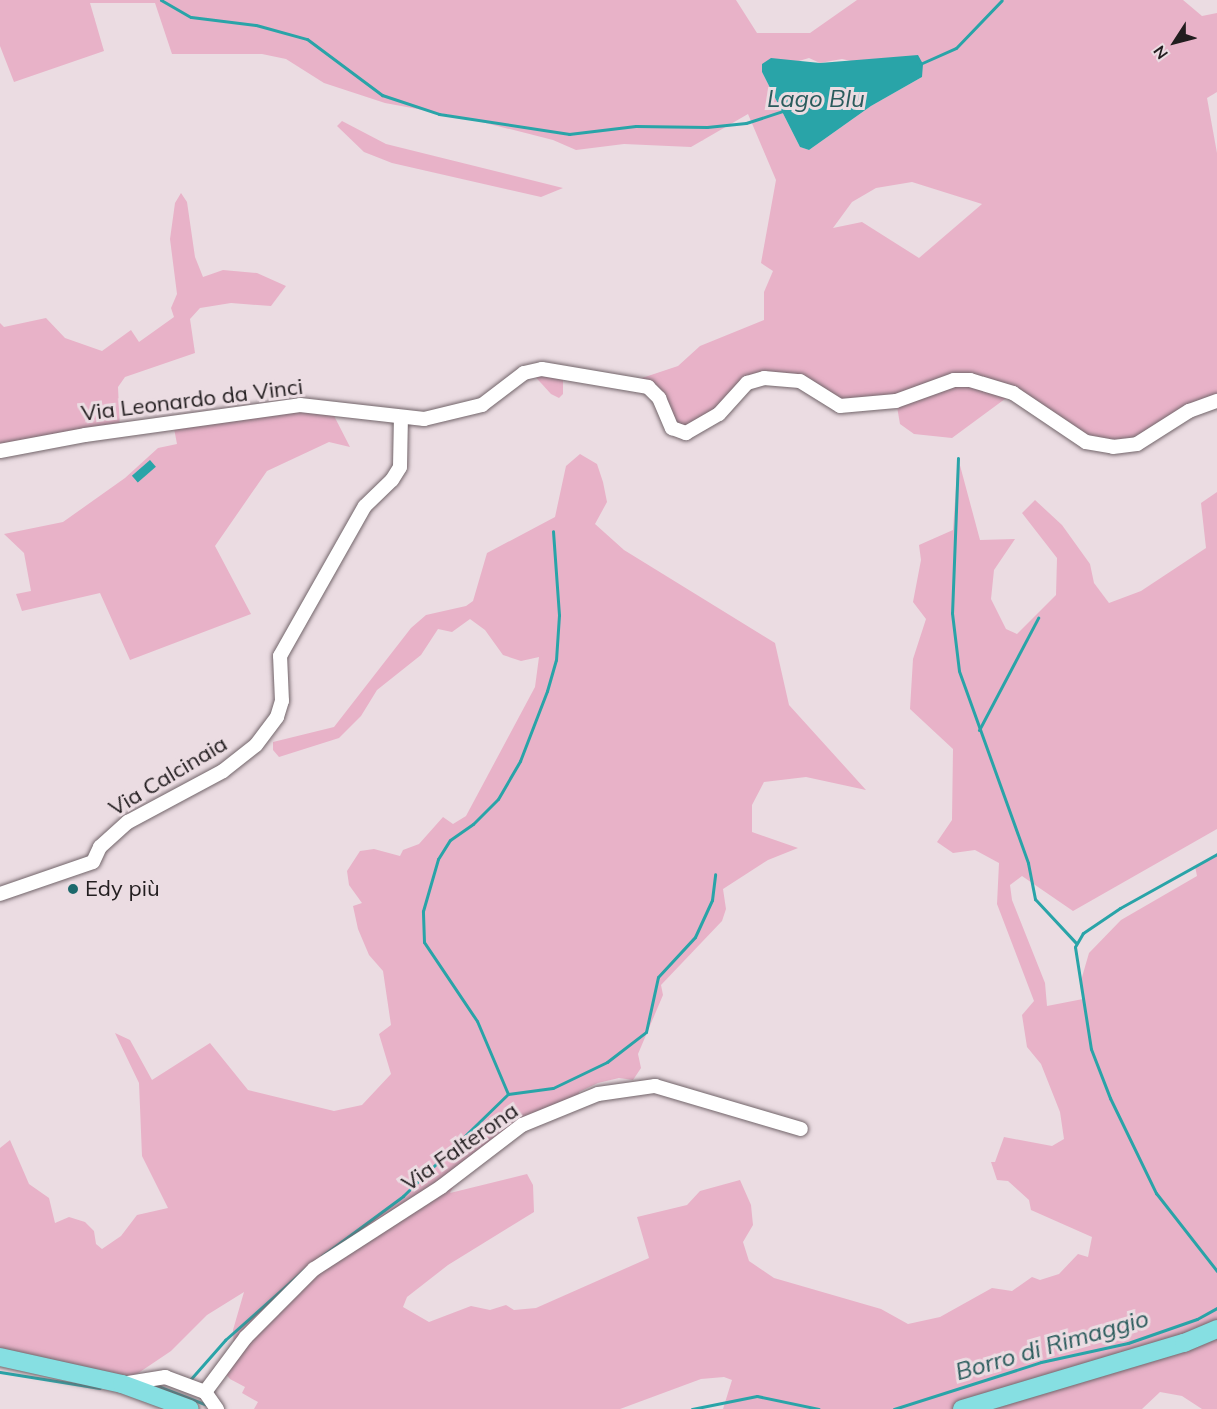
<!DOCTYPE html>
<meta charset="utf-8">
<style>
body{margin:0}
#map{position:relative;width:1217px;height:1409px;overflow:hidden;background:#ebdce2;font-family:Mulish,sans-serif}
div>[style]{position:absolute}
.green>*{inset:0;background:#e8b2c8}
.water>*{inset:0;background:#29a4a8;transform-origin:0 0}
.stream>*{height:3px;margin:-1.5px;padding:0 1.5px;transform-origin:1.5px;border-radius:1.5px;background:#29a4a8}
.roads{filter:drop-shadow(0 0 2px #72656a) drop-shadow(0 0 2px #72656a)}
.minor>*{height:14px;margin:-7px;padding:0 7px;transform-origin:7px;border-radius:7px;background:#fff}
.major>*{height:18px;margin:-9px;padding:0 9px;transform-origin:9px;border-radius:9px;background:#86dfe2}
.dots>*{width:16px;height:16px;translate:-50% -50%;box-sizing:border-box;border:3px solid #ebdce2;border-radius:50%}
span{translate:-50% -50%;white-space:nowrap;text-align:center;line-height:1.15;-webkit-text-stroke:6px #ebdce2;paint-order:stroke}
.street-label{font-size:22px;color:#221d1f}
.poi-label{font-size:22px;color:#221d1f}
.left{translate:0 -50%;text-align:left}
.water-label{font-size:24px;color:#2a5b5c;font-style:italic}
.north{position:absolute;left:1145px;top:12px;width:60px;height:60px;-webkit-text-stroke:4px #ebdce2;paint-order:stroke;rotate:234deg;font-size:16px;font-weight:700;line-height:24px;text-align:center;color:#221d1f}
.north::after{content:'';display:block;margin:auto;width:21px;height:27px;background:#221d1f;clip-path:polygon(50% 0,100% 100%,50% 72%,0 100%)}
</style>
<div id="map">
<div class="green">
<div style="clip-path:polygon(evenodd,0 0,736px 0,757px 33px,810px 33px,857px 0,1183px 0,1202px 16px,1217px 13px,1217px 92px,1207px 98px,1217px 153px,1217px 401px,1137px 444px,1086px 442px,1013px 393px,952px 438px,914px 434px,900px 424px,896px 401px,840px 406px,800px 381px,764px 378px,719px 414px,679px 433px,659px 398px,627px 383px,678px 366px,700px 346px,764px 320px,764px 292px,773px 271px,761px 263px,776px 180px,748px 114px,691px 147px,624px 144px,576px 150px,553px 140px,466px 118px,385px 103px,324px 83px,286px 59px,262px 54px,172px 54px,155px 3px,90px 3px,104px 51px,14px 82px,0 46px,0 0,809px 58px,820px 63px,842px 59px,922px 77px,871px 106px,809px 150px,800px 147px,762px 72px,809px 58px,0 0,912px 182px,982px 204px,919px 258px,862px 222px,833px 228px,852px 202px,876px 188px,912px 182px)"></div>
<div style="clip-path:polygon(342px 121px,386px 144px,563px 188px,541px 197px,392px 163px,364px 152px,337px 126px)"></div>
<div style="clip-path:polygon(181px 193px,187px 202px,195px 257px,203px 277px,223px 270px,257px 273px,286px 286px,271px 306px,231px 303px,200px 308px,190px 319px,195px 353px,125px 377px,118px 387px,120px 430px,0 449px,0 323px,4px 327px,46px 318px,65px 338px,102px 351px,131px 330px,139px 342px,174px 317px,171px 308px,177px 294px,170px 239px,175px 203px)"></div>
<div style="clip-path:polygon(530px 371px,563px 372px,563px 394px,559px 398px,551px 394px)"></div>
<div style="clip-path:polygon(329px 406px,350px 447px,329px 442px,267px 471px,215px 546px,251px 614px,130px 660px,100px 593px,22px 611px,16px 594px,31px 591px,24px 553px,4px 534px,63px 522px,125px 478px,158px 448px,177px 444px,173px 423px)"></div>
<div style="clip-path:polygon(580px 454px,597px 464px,603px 482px,607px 502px,595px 524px,624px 550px,775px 643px,789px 705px,866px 790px,806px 777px,764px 782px,752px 805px,752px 832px,798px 848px,768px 860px,723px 889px,726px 909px,722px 921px,661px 985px,663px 995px,638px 1054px,641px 1068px,633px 1080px,619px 1078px,598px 1083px,579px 1092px,580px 1099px,508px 1131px,457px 1179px,450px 1193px,527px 1174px,533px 1185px,534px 1212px,448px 1265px,407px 1297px,403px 1307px,429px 1322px,471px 1306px,490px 1310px,506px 1305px,514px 1310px,536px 1308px,649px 1258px,637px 1217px,687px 1205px,700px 1191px,740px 1180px,751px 1205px,753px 1225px,743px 1242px,749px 1261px,774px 1278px,881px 1309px,908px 1324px,940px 1317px,992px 1288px,1012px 1291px,1032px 1277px,1040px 1280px,1059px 1274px,1078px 1254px,1088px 1257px,1092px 1237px,1031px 1210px,1029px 1200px,1008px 1181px,997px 1180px,991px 1162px,995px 1162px,1004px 1137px,1052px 1146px,1064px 1139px,1060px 1112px,1041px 1064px,1027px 1047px,1022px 1015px,1034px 1001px,997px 904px,999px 863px,975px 850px,953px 853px,937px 842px,952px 820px,953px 749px,910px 709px,913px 659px,926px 619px,913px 602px,921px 560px,919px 545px,953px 530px,958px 458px,980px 540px,1015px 539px,994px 570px,991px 599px,1006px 629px,1017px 634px,1056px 595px,1057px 558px,1022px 513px,1035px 500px,1062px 525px,1090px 564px,1094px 583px,1109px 603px,1141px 591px,1206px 548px,1201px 503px,1217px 492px,1217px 829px,1073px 911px,1022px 876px,1010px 885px,1012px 900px,1045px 983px,1047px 1006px,1083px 999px,1080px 984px,1089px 953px,1121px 920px,1197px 876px,1195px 866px,1217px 854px,1217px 1409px,1202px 1409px,1182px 1396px,1160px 1392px,1142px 1409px,723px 1409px,732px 1380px,724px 1377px,701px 1379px,620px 1409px,254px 1409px,258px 1402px,242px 1393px,245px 1387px,230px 1379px,221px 1368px,234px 1352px,233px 1330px,244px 1292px,207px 1315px,171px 1351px,122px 1384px,0 1357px,0 1148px,10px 1140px,29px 1184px,49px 1198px,55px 1223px,69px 1217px,85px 1222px,94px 1231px,96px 1244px,102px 1249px,121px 1236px,137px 1215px,168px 1208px,142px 1156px,139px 1083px,115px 1033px,130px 1040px,152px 1080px,210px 1043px,248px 1090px,334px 1111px,362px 1105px,391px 1074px,379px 1034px,391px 1025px,383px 971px,369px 955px,358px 929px,353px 906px,362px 903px,349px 885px,347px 871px,360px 851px,374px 849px,400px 856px,403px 850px,419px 844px,443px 817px,453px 824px,466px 816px,535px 687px,539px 657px,521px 661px,503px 655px,485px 630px,470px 619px,452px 632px,438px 629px,421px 655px,377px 690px,361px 716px,339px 738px,279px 757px,273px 750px,273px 742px,334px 727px,411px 628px,426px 615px,466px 606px,473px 601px,487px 553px,555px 517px,566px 466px)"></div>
</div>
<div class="water">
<div style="clip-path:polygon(918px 55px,923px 64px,922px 77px,871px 106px,809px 150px,800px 147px,762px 72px,762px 64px,771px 58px,820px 63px)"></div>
<div style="left:150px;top:460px;width:9px;height:24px;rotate:49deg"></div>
</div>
<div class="stream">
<div style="left:161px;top:0;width:34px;rotate:30deg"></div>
<div style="left:191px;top:17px;width:65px;rotate:7deg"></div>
<div style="left:256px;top:25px;width:53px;rotate:15.4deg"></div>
<div style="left:307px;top:39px;width:94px;rotate:36.7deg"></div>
<div style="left:382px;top:95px;width:60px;rotate:18.4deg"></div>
<div style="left:439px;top:114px;width:132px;rotate:8.7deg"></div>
<div style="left:569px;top:134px;width:67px;rotate:-6.8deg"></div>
<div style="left:636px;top:126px;width:71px;rotate:0.8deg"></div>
<div style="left:707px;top:127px;width:39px;rotate:-6deg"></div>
<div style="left:746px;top:123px;width:39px;rotate:-18deg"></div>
<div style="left:920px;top:64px;width:39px;rotate:-24deg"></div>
<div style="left:956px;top:48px;width:66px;rotate:-46.2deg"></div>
<div style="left:958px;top:458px;width:155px;rotate:92.2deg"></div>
<div style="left:952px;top:613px;width:58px;rotate:83.1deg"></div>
<div style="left:959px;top:671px;width:204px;rotate:70.2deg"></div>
<div style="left:1028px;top:863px;width:37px;rotate:79deg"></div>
<div style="left:1035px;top:899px;width:60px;rotate:47deg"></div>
<div style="left:979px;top:730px;width:127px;rotate:-62.2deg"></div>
<div style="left:1217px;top:854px;width:111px;rotate:150.9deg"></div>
<div style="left:1120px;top:908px;width:45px;rotate:146deg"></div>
<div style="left:1083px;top:933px;width:16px;rotate:120deg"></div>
<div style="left:1075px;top:947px;width:103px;rotate:81.1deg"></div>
<div style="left:1091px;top:1049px;width:53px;rotate:68.8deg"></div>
<div style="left:1110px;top:1098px;width:106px;rotate:64.2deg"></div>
<div style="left:1156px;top:1193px;width:99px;rotate:52deg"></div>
<div style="left:508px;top:1094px;width:79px;rotate:-113deg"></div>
<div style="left:477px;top:1021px;width:95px;rotate:-123.9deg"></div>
<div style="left:424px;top:942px;width:31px;rotate:-92deg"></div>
<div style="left:423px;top:911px;width:54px;rotate:-73.9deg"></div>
<div style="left:438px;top:859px;width:22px;rotate:-58deg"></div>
<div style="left:450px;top:840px;width:28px;rotate:-35deg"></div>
<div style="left:473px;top:824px;width:35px;rotate:-45deg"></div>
<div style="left:498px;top:799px;width:44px;rotate:-59.9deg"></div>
<div style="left:520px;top:761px;width:75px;rotate:-68.9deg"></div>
<div style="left:547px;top:691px;width:32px;rotate:-74deg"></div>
<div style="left:556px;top:660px;width:45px;rotate:-86.2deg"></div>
<div style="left:559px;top:615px;width:84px;rotate:-94.1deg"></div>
<div style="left:508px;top:1094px;width:45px;rotate:-7.6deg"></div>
<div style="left:553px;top:1088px;width:60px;rotate:-25.7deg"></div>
<div style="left:607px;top:1062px;width:49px;rotate:-37.6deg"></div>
<div style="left:646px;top:1032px;width:56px;rotate:-77.7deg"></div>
<div style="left:658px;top:977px;width:54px;rotate:-47.2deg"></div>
<div style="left:695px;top:937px;width:41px;rotate:-65.3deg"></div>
<div style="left:712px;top:900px;width:26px;rotate:-83deg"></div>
<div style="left:322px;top:1256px;width:101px;rotate:-36.5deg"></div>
<div style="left:403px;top:1196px;width:146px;rotate:-44.2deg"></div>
<div style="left:0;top:1372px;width:101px;rotate:9.1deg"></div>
<div style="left:189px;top:1381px;width:55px;rotate:-48.7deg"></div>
<div style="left:225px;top:1340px;width:107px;rotate:-41.6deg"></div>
<div style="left:155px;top:1385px;width:56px;rotate:21deg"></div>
<div style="left:692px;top:1409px;width:66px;rotate:-11.3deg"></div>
<div style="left:757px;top:1396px;width:63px;rotate:11.8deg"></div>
<div style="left:894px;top:1409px;width:154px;rotate:-17.7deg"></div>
<div style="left:1041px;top:1362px;width:89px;rotate:-12.3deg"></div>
<div style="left:1128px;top:1343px;width:73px;rotate:-19.2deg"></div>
<div style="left:1197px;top:1319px;width:23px;rotate:-29deg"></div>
</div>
<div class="roads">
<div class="minor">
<div style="left:0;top:451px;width:86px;rotate:-10.7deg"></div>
<div style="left:85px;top:435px;width:217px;rotate:-7.9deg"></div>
<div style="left:300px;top:405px;width:125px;rotate:6.4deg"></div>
<div style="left:424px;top:419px;width:60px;rotate:-13.6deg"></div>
<div style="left:482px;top:405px;width:53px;rotate:-37.3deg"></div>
<div style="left:524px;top:373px;width:18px;rotate:-13deg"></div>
<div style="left:542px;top:369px;width:108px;rotate:9.6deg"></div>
<div style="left:648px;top:387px;width:16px;rotate:45deg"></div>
<div style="left:659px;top:398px;width:33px;rotate:67deg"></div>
<div style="left:672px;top:428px;width:15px;rotate:20deg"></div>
<div style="left:686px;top:433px;width:38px;rotate:-30deg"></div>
<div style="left:719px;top:414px;width:42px;rotate:-47.9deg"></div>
<div style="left:747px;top:383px;width:18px;rotate:-16deg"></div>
<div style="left:764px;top:378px;width:36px;rotate:5deg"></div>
<div style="left:800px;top:381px;width:47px;rotate:32deg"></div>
<div style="left:840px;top:406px;width:56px;rotate:-5.1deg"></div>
<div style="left:896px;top:401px;width:62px;rotate:-19.9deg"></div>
<div style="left:954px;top:380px;width:16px"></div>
<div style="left:970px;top:380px;width:45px;rotate:16.8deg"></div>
<div style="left:1013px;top:393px;width:88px;rotate:33.9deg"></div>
<div style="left:1086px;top:442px;width:27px;rotate:10deg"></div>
<div style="left:1113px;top:447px;width:24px;rotate:-7deg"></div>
<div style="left:1137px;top:444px;width:62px;rotate:-32.4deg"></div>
<div style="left:1189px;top:411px;width:30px;rotate:-20deg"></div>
<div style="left:0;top:894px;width:98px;rotate:-19deg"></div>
<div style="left:93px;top:862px;width:17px;rotate:-65deg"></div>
<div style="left:100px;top:847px;width:38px;rotate:-42deg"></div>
<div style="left:128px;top:822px;width:108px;rotate:-28.2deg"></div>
<div style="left:223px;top:771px;width:42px;rotate:-38.2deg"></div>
<div style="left:256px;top:745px;width:35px;rotate:-53deg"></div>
<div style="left:277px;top:717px;width:17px;rotate:-73deg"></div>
<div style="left:282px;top:701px;width:45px;rotate:-92.5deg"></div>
<div style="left:280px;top:656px;width:172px;rotate:-60.5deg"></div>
<div style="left:365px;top:506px;width:37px;rotate:-44deg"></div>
<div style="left:392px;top:480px;width:15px;rotate:-58deg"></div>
<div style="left:400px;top:467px;width:50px;rotate:-88.9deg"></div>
<div style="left:122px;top:1384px;width:44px;rotate:-9.2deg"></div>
<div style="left:165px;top:1377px;width:43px;rotate:20.6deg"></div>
<div style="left:205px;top:1392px;width:21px;rotate:55deg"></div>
<div style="left:205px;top:1392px;width:69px;rotate:-53.3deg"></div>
<div style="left:246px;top:1337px;width:96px;rotate:-45deg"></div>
<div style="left:314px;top:1269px;width:151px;rotate:-32.8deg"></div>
<div style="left:441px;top:1187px;width:102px;rotate:-37.4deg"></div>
<div style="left:522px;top:1125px;width:82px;rotate:-22.2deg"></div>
<div style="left:598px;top:1094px;width:58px;rotate:-8deg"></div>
<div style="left:655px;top:1086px;width:152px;rotate:16.4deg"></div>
</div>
<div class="major">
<div style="left:0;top:1357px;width:125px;rotate:12.5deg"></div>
<div style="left:122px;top:1384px;width:72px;rotate:20.2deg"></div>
<div style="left:962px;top:1409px;width:232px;rotate:-16.6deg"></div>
<div style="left:1184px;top:1343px;width:36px;rotate:-23deg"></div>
</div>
</div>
<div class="dots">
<div style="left:73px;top:889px;background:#1c696c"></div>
</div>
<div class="street-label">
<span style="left:192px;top:400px;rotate:-7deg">Via Leonardo da Vinci</span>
<span style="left:168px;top:776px;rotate:-31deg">Via Calcinaia</span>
<span style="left:460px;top:1147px;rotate:-35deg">Via Falterona</span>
</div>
<div class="poi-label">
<span class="left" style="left:85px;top:889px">Edy più</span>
</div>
<div class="water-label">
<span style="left:816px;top:99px">Lago Blu</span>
<span style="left:1052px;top:1345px;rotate:-16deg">Borro di Rimaggio</span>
</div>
<div class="north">N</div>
</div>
